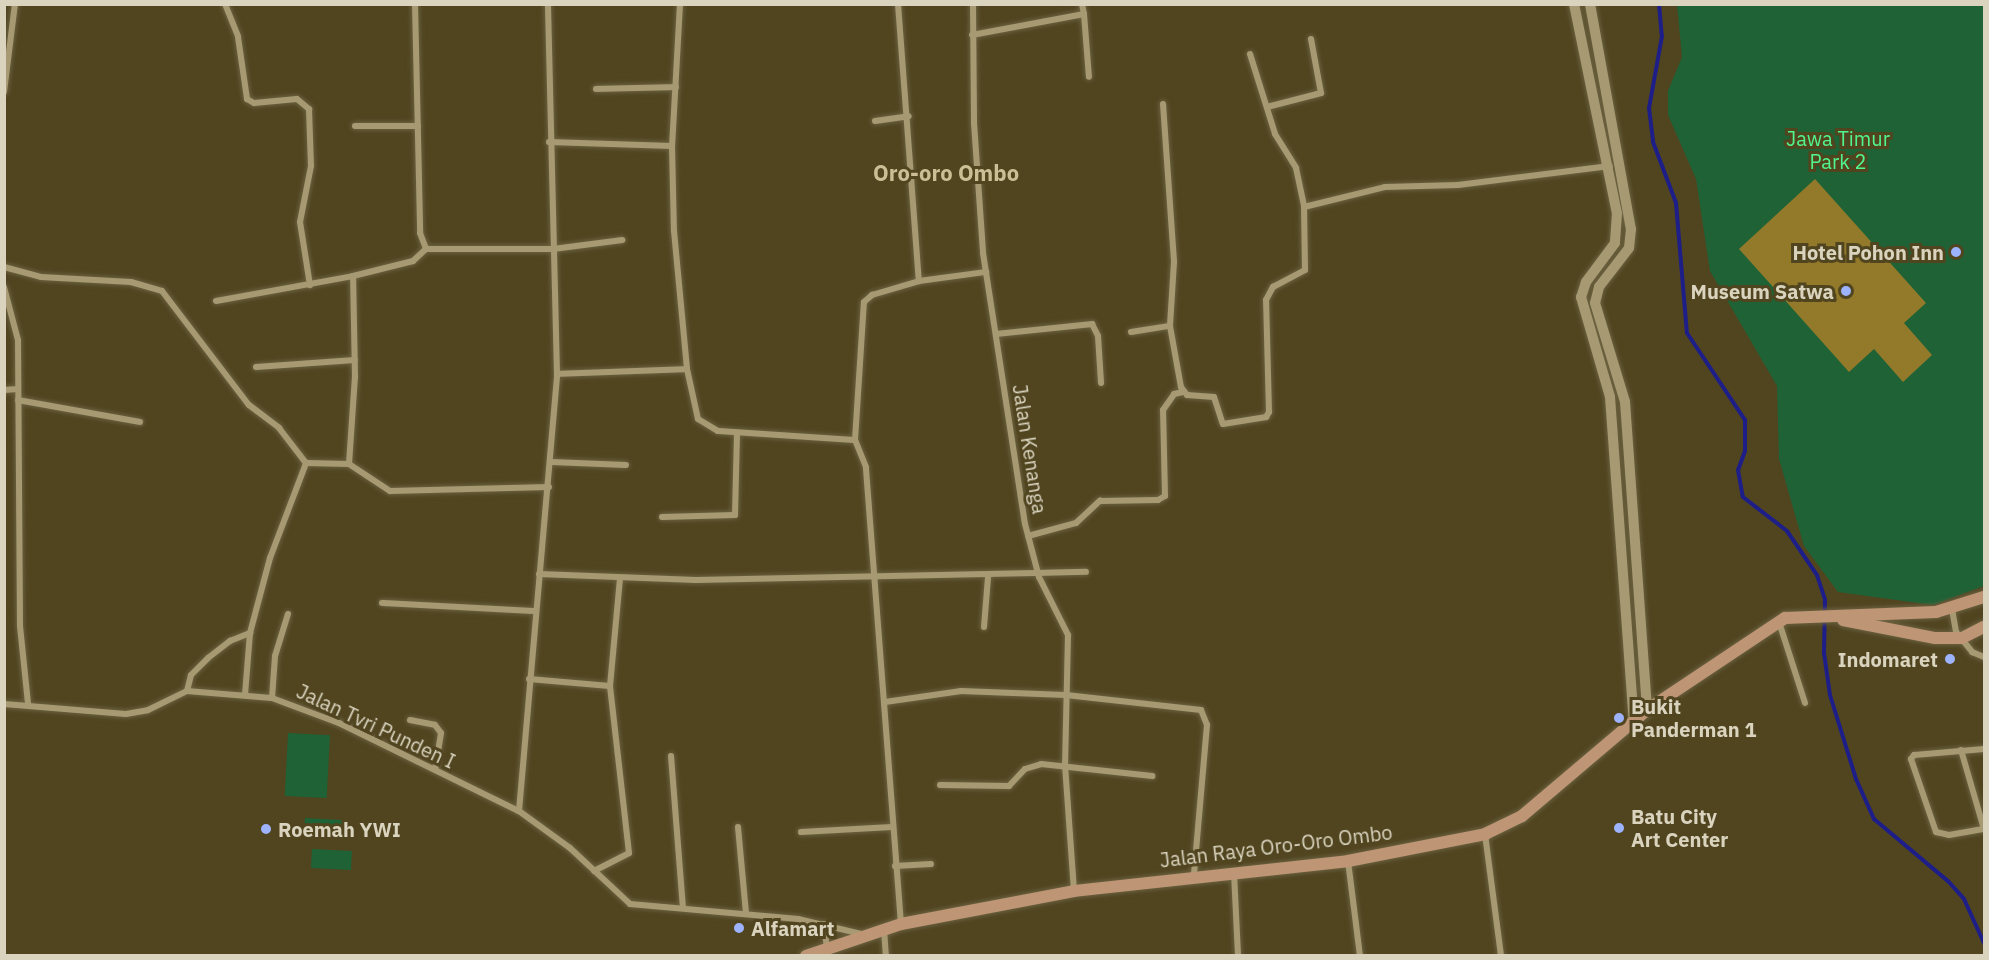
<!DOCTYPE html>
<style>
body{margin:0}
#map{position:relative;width:1989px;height:960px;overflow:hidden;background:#514520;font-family:"IBM Plex Sans",sans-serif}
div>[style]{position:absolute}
.green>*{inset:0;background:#1e6236;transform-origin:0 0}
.stream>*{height:4px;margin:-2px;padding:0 2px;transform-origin:2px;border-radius:2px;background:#1d1e88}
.building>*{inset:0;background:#927a2a}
.roads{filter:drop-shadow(0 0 2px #6b6140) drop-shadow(0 0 2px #6b6140)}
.minor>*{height:6px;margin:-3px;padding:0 3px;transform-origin:3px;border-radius:3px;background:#a79a73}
.tertiary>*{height:10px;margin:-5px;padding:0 5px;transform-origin:5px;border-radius:5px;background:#a79a73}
.secondary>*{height:12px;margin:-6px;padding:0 6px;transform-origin:6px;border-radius:6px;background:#bf9675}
.dots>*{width:16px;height:16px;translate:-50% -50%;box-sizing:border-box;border:3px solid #514520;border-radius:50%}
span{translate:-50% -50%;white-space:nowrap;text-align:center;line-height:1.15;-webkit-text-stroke:6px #514520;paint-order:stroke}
.park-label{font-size:20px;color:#50f68c}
.poi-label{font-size:20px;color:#dad4bf;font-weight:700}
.right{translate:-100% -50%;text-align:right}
.left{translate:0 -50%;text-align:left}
.street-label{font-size:20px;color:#dad4bf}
.quarter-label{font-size:22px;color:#ccbf96;font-weight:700}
.frame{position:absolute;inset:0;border:6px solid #dad4bf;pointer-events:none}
</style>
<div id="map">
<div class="green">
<div style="clip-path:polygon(1677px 5px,1984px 5px,1984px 586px,1933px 605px,1838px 592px,1804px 546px,1779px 459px,1777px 386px,1710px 271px,1696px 179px,1668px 115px,1668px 91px,1682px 57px)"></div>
<div style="left:288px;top:733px;width:42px;height:63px;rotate:3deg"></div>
<div style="left:305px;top:818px;width:41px;height:19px;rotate:3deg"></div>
<div style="left:312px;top:849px;width:40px;height:19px;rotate:3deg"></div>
</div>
<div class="stream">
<div style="left:1659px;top:4px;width:32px;rotate:85deg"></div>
<div style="left:1662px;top:36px;width:73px;rotate:100.2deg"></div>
<div style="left:1649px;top:108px;width:34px;rotate:83deg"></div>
<div style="left:1653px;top:142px;width:65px;rotate:69.3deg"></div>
<div style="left:1676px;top:203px;width:130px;rotate:85.2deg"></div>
<div style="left:1687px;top:333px;width:105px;rotate:56.3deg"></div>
<div style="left:1745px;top:420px;width:31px;rotate:90deg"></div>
<div style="left:1745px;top:451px;width:20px;rotate:110deg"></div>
<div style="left:1738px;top:470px;width:27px;rotate:80deg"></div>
<div style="left:1743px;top:497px;width:56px;rotate:37.7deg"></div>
<div style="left:1787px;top:531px;width:53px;rotate:55.7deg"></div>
<div style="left:1817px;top:575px;width:26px;rotate:72deg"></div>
<div style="left:1825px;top:600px;width:53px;rotate:91.1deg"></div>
<div style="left:1824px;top:653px;width:42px;rotate:81.9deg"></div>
<div style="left:1830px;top:695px;width:88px;rotate:72.8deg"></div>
<div style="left:1856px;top:779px;width:44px;rotate:65.8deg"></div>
<div style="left:1874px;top:819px;width:97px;rotate:40deg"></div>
<div style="left:1948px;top:881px;width:24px;rotate:48deg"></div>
<div style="left:1964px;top:899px;width:48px;rotate:65.6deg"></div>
</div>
<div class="building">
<div style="clip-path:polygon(1815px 179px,1926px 303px,1904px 323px,1932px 355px,1903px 382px,1874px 349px,1849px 372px,1739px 249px)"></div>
</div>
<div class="roads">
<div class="minor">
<div style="left:225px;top:4px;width:35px;rotate:68deg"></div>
<div style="left:238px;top:37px;width:63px;rotate:81.7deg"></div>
<div style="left:247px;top:99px;width:8px;rotate:30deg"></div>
<div style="left:254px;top:103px;width:43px;rotate:-5.3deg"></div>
<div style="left:297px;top:99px;width:16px;rotate:40deg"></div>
<div style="left:309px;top:109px;width:57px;rotate:88deg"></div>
<div style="left:311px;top:166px;width:57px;rotate:101.1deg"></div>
<div style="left:300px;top:222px;width:64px;rotate:81deg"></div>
<div style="left:415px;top:4px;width:229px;rotate:88.7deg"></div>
<div style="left:420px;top:233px;width:17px;rotate:69deg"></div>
<div style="left:426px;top:249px;width:127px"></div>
<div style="left:553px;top:249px;width:70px;rotate:-7.4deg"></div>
<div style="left:680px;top:4px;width:142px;rotate:93.2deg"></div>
<div style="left:672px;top:146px;width:85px;rotate:88.7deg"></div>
<div style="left:674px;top:231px;width:139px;rotate:84.6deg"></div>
<div style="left:687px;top:369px;width:51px;rotate:77.6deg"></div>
<div style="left:698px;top:419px;width:23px;rotate:31deg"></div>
<div style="left:718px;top:431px;width:137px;rotate:3.8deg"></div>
<div style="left:898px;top:4px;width:278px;rotate:85.7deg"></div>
<div style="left:973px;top:4px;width:119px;rotate:89.5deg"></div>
<div style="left:974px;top:123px;width:130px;rotate:86deg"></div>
<div style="left:983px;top:253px;width:274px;rotate:81.2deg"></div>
<div style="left:1025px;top:524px;width:55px;rotate:75.2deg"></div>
<div style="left:1039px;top:577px;width:65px;rotate:63.4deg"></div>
<div style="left:1068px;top:635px;width:130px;rotate:91.3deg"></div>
<div style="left:1065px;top:765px;width:126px;rotate:85.9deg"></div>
<div style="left:1082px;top:4px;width:10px;rotate:79deg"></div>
<div style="left:972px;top:35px;width:114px;rotate:-10.6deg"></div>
<div style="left:1084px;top:14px;width:63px;rotate:85.5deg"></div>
<div style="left:1250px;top:54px;width:84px;rotate:72.6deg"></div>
<div style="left:1275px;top:134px;width:40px;rotate:58deg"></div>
<div style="left:1296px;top:168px;width:40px;rotate:78deg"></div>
<div style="left:596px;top:89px;width:80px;rotate:-1.4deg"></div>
<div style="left:4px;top:92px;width:89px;rotate:-82.9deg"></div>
<div style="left:1163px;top:104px;width:158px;rotate:86deg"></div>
<div style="left:1174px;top:262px;width:64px;rotate:93.6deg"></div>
<div style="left:1170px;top:326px;width:62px;rotate:79.8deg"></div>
<div style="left:1181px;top:387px;width:10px;rotate:53deg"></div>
<div style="left:1187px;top:395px;width:27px;rotate:4deg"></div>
<div style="left:1214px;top:397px;width:28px;rotate:72deg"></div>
<div style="left:1223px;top:424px;width:44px;rotate:-9.2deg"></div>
<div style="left:1266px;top:417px;width:6px;rotate:-59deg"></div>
<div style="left:1269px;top:412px;width:112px;rotate:-91.5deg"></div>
<div style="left:1266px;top:300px;width:15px;rotate:-62deg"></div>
<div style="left:1273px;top:287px;width:36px;rotate:-28deg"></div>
<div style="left:1305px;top:270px;width:63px;rotate:-90.9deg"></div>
<div style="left:1304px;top:207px;width:83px;rotate:-13.9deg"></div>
<div style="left:1385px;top:187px;width:73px;rotate:-1.6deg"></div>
<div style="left:1458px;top:185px;width:153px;rotate:-7.1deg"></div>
<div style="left:1267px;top:107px;width:56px;rotate:-14.5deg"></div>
<div style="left:1321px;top:93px;width:55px;rotate:-100.5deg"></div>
<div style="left:875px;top:121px;width:34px;rotate:-8deg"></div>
<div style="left:355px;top:126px;width:63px"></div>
<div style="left:549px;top:142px;width:123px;rotate:1.9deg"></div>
<div style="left:4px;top:267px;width:38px;rotate:15deg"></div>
<div style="left:41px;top:277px;width:90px;rotate:3.2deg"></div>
<div style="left:131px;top:282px;width:32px;rotate:16deg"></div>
<div style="left:162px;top:291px;width:143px;rotate:52.7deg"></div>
<div style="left:249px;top:405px;width:38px;rotate:37deg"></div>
<div style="left:279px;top:428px;width:44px;rotate:52.4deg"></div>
<div style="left:306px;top:463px;width:43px;rotate:1.3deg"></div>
<div style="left:349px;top:464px;width:49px;rotate:33.4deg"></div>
<div style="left:390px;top:491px;width:159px;rotate:-1.4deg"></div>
<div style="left:4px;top:287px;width:55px;rotate:75.2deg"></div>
<div style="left:18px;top:340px;width:286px;rotate:89.6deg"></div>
<div style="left:20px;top:626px;width:78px;rotate:84.1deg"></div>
<div style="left:216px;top:301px;width:139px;rotate:-10.3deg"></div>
<div style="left:353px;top:276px;width:62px;rotate:-14deg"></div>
<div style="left:413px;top:261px;width:18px;rotate:-43deg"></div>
<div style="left:1131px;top:332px;width:39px;rotate:-9deg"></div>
<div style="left:996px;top:334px;width:97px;rotate:-5.9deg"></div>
<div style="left:1092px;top:324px;width:13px;rotate:63deg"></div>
<div style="left:1098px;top:336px;width:47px;rotate:86.3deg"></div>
<div style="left:256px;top:367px;width:99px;rotate:-4deg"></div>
<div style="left:557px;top:374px;width:130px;rotate:-2.2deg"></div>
<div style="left:4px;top:390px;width:14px;rotate:-4deg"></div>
<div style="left:18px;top:400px;width:124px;rotate:10.2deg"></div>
<div style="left:552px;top:462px;width:74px;rotate:2.3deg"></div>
<div style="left:349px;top:464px;width:87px;rotate:-86.1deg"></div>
<div style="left:355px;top:377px;width:101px;rotate:-91.1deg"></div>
<div style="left:662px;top:517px;width:73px;rotate:-1.6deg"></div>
<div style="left:735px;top:515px;width:82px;rotate:-88.6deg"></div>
<div style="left:1028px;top:536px;width:50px;rotate:-15.2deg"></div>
<div style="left:1076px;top:523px;width:33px;rotate:-43deg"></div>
<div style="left:1100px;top:501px;width:58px;rotate:-1deg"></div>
<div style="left:1158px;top:500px;width:8px;rotate:-30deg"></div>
<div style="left:1165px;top:496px;width:86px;rotate:-91.3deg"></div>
<div style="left:1163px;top:410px;width:19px;rotate:-55deg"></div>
<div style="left:1174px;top:394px;width:9px;rotate:-13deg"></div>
<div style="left:539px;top:574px;width:157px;rotate:2.2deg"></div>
<div style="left:696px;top:580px;width:390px;rotate:-1.2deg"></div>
<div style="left:382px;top:603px;width:153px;rotate:3deg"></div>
<div style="left:1952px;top:609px;width:23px;rotate:80deg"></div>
<div style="left:1956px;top:632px;width:26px;rotate:51deg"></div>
<div style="left:1972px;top:652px;width:13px;rotate:23deg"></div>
<div style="left:1779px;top:622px;width:85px;rotate:72.2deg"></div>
<div style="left:984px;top:627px;width:50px;rotate:-85.4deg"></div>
<div style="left:529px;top:679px;width:81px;rotate:4.9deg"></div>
<div style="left:187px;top:691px;width:16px;rotate:-76deg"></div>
<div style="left:191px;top:675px;width:24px;rotate:-45deg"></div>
<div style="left:208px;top:658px;width:28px;rotate:-38deg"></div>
<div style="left:230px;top:641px;width:22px;rotate:-22deg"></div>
<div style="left:245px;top:695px;width:62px;rotate:-85.4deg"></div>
<div style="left:250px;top:633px;width:78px;rotate:-75.1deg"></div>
<div style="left:270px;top:558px;width:102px;rotate:-69.2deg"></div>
<div style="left:272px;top:698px;width:42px;rotate:-85.9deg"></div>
<div style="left:275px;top:656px;width:44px;rotate:-72.8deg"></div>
<div style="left:885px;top:702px;width:77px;rotate:-8.2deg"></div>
<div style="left:961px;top:691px;width:105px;rotate:2.2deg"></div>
<div style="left:1066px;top:695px;width:136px;rotate:6.3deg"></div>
<div style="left:1201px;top:710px;width:16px;rotate:68deg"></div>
<div style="left:1207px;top:725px;width:151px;rotate:95deg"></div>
<div style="left:4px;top:704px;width:122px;rotate:4.7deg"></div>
<div style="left:126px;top:714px;width:22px;rotate:-10deg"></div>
<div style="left:148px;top:710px;width:43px;rotate:-26deg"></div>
<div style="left:187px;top:691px;width:85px;rotate:4.7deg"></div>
<div style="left:272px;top:698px;width:72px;rotate:20.5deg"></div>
<div style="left:339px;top:723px;width:200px;rotate:26.1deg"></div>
<div style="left:519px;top:811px;width:63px;rotate:36deg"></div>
<div style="left:570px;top:848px;width:82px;rotate:43deg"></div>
<div style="left:630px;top:904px;width:169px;rotate:5.1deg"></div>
<div style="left:798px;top:919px;width:66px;rotate:13.2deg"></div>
<div style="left:410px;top:720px;width:25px;rotate:11deg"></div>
<div style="left:435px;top:725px;width:10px;rotate:53deg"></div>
<div style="left:441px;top:733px;width:37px;rotate:99deg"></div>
<div style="left:1984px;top:749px;width:70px;rotate:175.1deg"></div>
<div style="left:1914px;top:755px;width:5px;rotate:127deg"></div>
<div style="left:1911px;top:759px;width:77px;rotate:71.1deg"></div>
<div style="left:1936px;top:832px;width:13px;rotate:13deg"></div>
<div style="left:1949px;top:835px;width:36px;rotate:-10deg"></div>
<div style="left:1961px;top:750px;width:82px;rotate:73.8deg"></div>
<div style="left:671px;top:756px;width:152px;rotate:85.5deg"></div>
<div style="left:940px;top:785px;width:69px;rotate:0.8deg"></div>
<div style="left:1009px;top:786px;width:23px;rotate:-47deg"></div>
<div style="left:1025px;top:769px;width:17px;rotate:-17deg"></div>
<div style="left:1041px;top:764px;width:112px;rotate:6.2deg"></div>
<div style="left:519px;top:811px;width:439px;rotate:-85deg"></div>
<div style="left:557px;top:374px;width:370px;rotate:-91.4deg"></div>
<div style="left:738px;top:827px;width:87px;rotate:84.7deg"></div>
<div style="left:801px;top:832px;width:91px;rotate:-3.1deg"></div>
<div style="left:1485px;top:834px;width:123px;rotate:82.5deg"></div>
<div style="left:1348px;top:861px;width:96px;rotate:82.8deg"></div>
<div style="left:895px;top:866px;width:36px;rotate:-3deg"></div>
<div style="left:594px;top:871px;width:39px;rotate:-27deg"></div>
<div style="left:629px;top:853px;width:168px;rotate:-96.5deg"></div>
<div style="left:610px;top:686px;width:107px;rotate:-84.7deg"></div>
<div style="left:1234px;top:873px;width:83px;rotate:87.2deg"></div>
<div style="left:824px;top:924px;width:24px;rotate:83deg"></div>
<div style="left:901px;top:924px;width:458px;rotate:-94.4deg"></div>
<div style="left:866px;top:467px;width:29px;rotate:-112deg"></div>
<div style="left:855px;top:440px;width:138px;rotate:-86.3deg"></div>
<div style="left:864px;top:302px;width:11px;rotate:-41deg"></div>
<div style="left:872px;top:295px;width:49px;rotate:-16.6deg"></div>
<div style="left:919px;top:281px;width:68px;rotate:-7.7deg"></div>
<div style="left:884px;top:929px;width:27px;rotate:86deg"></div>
</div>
<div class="tertiary">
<div style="left:1574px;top:4px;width:213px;rotate:78.4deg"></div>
<div style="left:1617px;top:213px;width:30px;rotate:94deg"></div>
<div style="left:1615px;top:243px;width:49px;rotate:126.6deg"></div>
<div style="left:1586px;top:282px;width:16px;rotate:108deg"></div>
<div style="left:1581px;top:297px;width:104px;rotate:73.8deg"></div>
<div style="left:1610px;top:397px;width:324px;rotate:85.8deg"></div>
<div style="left:1590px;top:4px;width:229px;rotate:79.7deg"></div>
<div style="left:1631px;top:229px;width:19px;rotate:96deg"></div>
<div style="left:1629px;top:248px;width:49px;rotate:127.6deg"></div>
<div style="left:1599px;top:287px;width:16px;rotate:104deg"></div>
<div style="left:1595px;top:303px;width:103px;rotate:73.1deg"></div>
<div style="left:1625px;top:402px;width:309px;rotate:85.9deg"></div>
</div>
<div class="secondary">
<div style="left:1843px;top:620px;width:94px;rotate:11.1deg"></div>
<div style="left:1935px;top:638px;width:27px"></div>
<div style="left:1962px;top:638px;width:25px;rotate:-27deg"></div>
<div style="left:806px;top:956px;width:100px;rotate:-18.6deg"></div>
<div style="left:901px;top:924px;width:176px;rotate:-10.8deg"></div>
<div style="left:1074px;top:891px;width:276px;rotate:-6.2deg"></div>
<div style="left:1348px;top:861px;width:140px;rotate:-11.1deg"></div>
<div style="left:1485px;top:834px;width:41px;rotate:-25.9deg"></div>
<div style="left:1522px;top:816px;width:164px;rotate:-40.3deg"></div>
<div style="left:1647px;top:710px;width:166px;rotate:-33.7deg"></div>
<div style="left:1785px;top:618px;width:151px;rotate:-2.3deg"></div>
<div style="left:1936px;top:612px;width:50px;rotate:-17.4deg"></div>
</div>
</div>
<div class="dots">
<div style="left:1956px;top:252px;background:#9eb3fd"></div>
<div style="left:1846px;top:291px;background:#9eb3fd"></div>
<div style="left:1950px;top:659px;background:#9eb3fd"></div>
<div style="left:1619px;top:718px;background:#9eb3fd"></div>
<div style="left:1619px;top:828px;background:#9eb3fd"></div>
<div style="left:266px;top:829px;background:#9eb3fd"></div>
<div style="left:739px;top:928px;background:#9eb3fd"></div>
</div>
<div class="park-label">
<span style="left:1838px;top:150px">Jawa Timur<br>Park 2</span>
</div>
<div class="poi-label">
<span class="right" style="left:1944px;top:252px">Hotel Pohon Inn</span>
<span class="right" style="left:1834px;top:291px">Museum Satwa</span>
<span class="right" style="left:1938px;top:659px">Indomaret</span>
<span class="left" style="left:1631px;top:718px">Bukit<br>Panderman 1</span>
<span class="left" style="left:1631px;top:828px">Batu City<br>Art Center</span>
<span class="left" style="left:278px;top:829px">Roemah YWI</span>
<span class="left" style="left:751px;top:928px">Alfamart</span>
</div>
<div class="street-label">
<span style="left:1030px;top:449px;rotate:81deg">Jalan Kenanga</span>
<span style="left:376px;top:726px;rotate:25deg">Jalan Tvri Punden I</span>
<span style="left:1276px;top:846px;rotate:-7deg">Jalan Raya Oro-Oro Ombo</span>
</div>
<div class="quarter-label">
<span style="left:946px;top:173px">Oro-oro Ombo</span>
</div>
<div class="frame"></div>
</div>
